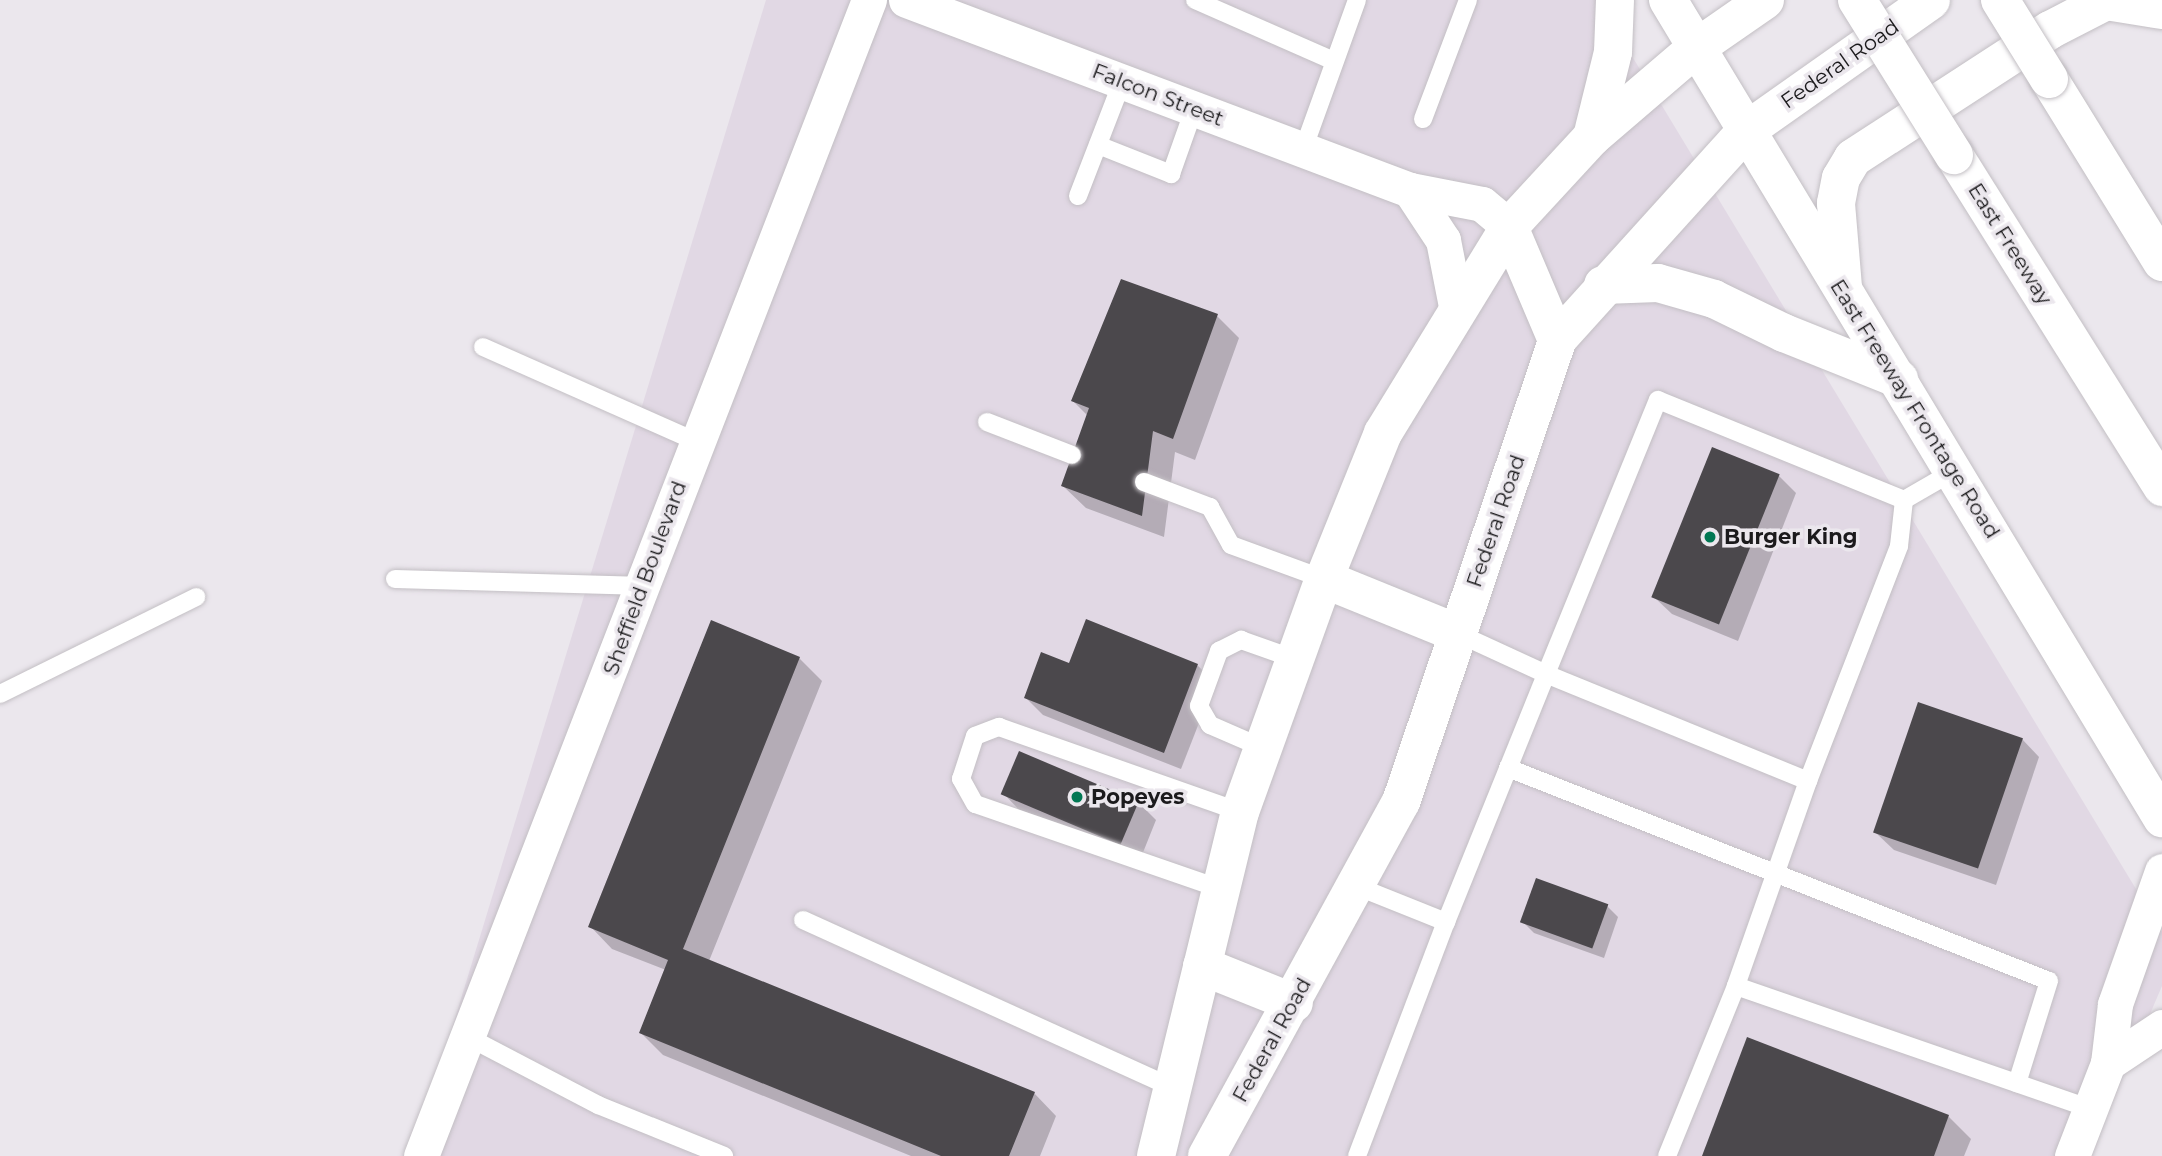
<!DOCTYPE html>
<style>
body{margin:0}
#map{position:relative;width:2162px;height:1156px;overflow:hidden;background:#ebe7ed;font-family:Montserrat,sans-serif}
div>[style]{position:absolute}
.built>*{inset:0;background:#e1d8e4}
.shadow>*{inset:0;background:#0003}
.building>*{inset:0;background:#4b484c;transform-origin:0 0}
.roads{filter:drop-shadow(0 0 2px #c3bfc4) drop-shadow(0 0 2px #c3bfc4)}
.lane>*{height:18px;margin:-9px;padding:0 9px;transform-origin:9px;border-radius:9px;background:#fff}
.street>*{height:35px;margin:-17.5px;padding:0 17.5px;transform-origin:17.5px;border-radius:17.5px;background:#fff}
.secondary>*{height:38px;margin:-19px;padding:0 19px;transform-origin:19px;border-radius:19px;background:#fff}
.primary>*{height:38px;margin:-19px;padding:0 19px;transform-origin:19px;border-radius:19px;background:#fff}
.highway>*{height:38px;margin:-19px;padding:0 19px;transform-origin:19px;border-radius:19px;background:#fff}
.bridges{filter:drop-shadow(0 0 2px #c3bfc4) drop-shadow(0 0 2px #c3bfc4)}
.highway-bridge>*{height:38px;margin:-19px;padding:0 19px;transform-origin:19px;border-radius:19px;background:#fff}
.dots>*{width:19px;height:19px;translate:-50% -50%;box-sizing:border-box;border:4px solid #ebe7ed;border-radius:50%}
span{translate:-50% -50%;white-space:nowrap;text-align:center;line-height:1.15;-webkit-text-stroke:7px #ebe7ed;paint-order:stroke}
.street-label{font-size:21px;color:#1b1a1c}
.poi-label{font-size:21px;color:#1b1a1c;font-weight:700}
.left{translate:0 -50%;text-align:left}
</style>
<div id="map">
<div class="built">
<div style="clip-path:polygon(766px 0,1598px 0,2162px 932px,2162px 986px,2089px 1156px,413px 1156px)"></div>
</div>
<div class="shadow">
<div style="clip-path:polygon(1217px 316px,1239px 338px,1195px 460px,1175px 452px,1164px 537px,1086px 508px,1063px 486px,1088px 416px,1073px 401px)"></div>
<div style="clip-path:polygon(1779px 476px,1796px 493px,1738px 641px,1672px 614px,1654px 597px)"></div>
<div style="clip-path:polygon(799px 658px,822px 681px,709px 961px,1034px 1093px,1056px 1116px,1040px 1156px,911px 1156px,663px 1055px,641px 1033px,666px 970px,612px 949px,590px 926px)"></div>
<div style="clip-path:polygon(1197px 665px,1215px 682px,1181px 769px,1043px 715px,1026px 698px)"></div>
<div style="clip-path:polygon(2022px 739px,2039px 757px,1996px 885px,1894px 850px,1876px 833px)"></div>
<div style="clip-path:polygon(1004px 794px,1138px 802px,1156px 820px,1140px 860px,1021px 812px)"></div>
<div style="clip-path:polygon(1607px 906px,1618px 917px,1604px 958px,1534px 933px,1522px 921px)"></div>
<div style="clip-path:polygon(1948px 1116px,1971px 1139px,1964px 1156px,1704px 1156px)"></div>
</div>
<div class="building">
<div style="clip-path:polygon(1121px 279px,1218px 314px,1173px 439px,1153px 431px,1142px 516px,1061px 486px,1089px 408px,1071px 401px)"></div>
<div style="left:1712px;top:447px;width:73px;height:162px;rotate:22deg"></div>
<div style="clip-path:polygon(1086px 619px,1198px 664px,1164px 753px,1024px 698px,1041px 652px,1069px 663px)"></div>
<div style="clip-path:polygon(711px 620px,800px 657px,683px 949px,1035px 1092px,1009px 1156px,941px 1156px,639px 1033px,668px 960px,588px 927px)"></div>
<div style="left:1918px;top:702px;width:111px;height:138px;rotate:19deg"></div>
<div style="left:1019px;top:751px;width:130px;height:47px;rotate:23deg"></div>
<div style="left:1536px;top:878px;width:77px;height:47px;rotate:20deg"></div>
<div style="clip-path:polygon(1747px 1037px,1949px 1115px,1934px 1156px,1702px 1156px)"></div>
</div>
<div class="roads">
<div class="lane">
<div style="left:1195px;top:0;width:152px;rotate:23.7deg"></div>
<div style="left:1423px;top:119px;width:127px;rotate:-69.3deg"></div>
<div style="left:1098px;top:145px;width:79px;rotate:21.7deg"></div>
<div style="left:1171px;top:174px;width:69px;rotate:-70.5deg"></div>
<div style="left:1303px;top:150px;width:159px;rotate:-70.2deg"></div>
<div style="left:1078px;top:196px;width:122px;rotate:-68.9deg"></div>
<div style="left:483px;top:347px;width:232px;rotate:23.9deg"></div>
<div style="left:987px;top:422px;width:91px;rotate:21.2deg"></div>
<div style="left:1144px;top:482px;width:71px;rotate:20.7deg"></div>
<div style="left:1210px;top:507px;width:43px;rotate:61.1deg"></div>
<div style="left:1231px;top:545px;width:99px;rotate:20.1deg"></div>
<div style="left:395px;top:579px;width:250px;rotate:1.6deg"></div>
<div style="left:1457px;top:633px;width:98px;rotate:24.7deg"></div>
<div style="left:1546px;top:674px;width:296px;rotate:-67.8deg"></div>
<div style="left:1658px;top:400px;width:266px;rotate:22.1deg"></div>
<div style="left:1904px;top:500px;width:58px;rotate:-30.1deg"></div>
<div style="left:0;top:694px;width:219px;rotate:-26.3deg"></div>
<div style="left:1263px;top:748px;width:58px;rotate:-156.5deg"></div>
<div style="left:1210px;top:725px;width:22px;rotate:-120deg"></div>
<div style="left:1199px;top:706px;width:59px;rotate:-70deg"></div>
<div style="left:1219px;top:651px;width:25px;rotate:-27deg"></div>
<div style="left:1241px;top:640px;width:57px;rotate:19.4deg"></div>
<div style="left:1508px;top:768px;width:581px;rotate:21.49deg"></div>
<div style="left:2049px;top:981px;width:107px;rotate:107.4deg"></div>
<div style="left:1808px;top:781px;width:252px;rotate:-68.8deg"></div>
<div style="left:1899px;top:546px;width:46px;rotate:-83.8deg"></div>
<div style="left:1356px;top:886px;width:97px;rotate:21.8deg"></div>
<div style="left:1446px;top:922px;width:267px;rotate:-68deg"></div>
<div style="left:1546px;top:674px;width:283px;rotate:22.2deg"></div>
<div style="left:1808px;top:781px;width:217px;rotate:109.4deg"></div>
<div style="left:1221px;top:889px;width:260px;rotate:-160.9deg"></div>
<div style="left:975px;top:804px;width:29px;rotate:-119deg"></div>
<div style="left:961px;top:779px;width:45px;rotate:-72deg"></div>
<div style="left:975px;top:736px;width:26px;rotate:-21deg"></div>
<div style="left:999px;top:727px;width:256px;rotate:19.4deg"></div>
<div style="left:803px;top:920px;width:405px;rotate:24.4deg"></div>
<div style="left:468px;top:1037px;width:147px;rotate:27.6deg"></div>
<div style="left:598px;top:1105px;width:136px;rotate:22deg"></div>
<div style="left:1357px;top:1156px;width:250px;rotate:-69.2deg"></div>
<div style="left:1667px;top:1156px;width:183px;rotate:-67.9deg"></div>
<div style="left:1736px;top:986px;width:376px;rotate:19.1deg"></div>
</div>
<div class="street">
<div style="left:906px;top:0;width:539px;rotate:20.66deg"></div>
<div style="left:1410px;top:190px;width:73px;rotate:11deg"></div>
<div style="left:1482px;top:204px;width:35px;rotate:40deg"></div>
<div style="left:1410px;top:190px;width:60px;rotate:56.6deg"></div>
<div style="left:1443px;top:240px;width:67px;rotate:78.9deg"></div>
<div style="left:2108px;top:1063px;width:65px;rotate:-33.7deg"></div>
<div style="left:421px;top:1156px;width:1240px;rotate:-68.82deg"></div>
<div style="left:2072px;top:1156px;width:100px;rotate:-68.8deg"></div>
<div style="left:2108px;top:1063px;width:59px;rotate:-83.2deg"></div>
<div style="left:2115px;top:1004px;width:141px;rotate:-70.5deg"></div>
</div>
<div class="secondary">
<div style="left:1668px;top:0;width:956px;rotate:58.87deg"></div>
<div style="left:1843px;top:287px;width:84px;rotate:-94.8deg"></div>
<div style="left:1836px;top:203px;width:25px;rotate:-79deg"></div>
<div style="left:1841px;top:178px;width:23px;rotate:-59deg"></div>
<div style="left:1853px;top:158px;width:235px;rotate:-33deg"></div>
<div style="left:2050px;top:30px;width:63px;rotate:-27.4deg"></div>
<div style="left:2106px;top:1px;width:57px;rotate:9.1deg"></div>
</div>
<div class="primary">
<div style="left:1592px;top:137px;width:88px;rotate:-76.1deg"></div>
<div style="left:1613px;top:52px;width:52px;rotate:-87.8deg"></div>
<div style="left:1509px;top:227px;width:123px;rotate:67deg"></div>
<div style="left:1603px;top:285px;width:55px;rotate:-2.1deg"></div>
<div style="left:1658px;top:283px;width:58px;rotate:15.9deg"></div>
<div style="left:1714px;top:299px;width:78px;rotate:25.9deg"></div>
<div style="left:1784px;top:333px;width:124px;rotate:21.8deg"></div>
<div style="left:1324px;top:579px;width:144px;rotate:22.1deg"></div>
<div style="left:1202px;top:966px;width:99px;rotate:21.9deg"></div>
<div style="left:1156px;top:1156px;width:354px;rotate:-76.3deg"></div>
<div style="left:1240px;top:812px;width:248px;rotate:-70.2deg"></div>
<div style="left:1324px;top:579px;width:157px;rotate:-68deg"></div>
<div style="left:1383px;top:433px;width:241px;rotate:-58.5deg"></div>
<div style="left:1509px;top:227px;width:122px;rotate:-47.3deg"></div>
<div style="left:1592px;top:137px;width:137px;rotate:-40.6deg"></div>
<div style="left:1696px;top:48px;width:84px;rotate:-34.8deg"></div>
<div style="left:1207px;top:1156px;width:404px;rotate:-61.3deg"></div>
<div style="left:1401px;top:802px;width:488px;rotate:-71.3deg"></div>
<div style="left:1557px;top:340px;width:283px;rotate:-47.9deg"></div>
<div style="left:1747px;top:130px;width:225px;rotate:-35.2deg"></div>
</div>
<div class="highway">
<div style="left:2049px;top:79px;width:215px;rotate:58.3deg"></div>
<div style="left:1954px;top:155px;width:392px;rotate:57.9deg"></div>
</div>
</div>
<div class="bridges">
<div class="highway-bridge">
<div style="left:1857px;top:0;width:183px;rotate:58deg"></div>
<div style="left:2000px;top:0;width:93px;rotate:58.2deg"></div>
</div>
</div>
<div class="dots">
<div style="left:1710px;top:537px;background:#017753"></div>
<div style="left:1077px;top:797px;background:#017753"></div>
</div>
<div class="street-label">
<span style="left:1840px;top:64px;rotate:-35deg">Federal Road</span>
<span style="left:1158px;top:95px;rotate:21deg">Falcon Street</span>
<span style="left:2010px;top:244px;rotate:58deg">East Freeway</span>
<span style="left:1915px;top:409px;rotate:58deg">East Freeway Frontage Road</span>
<span style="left:1496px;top:521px;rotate:-71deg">Federal Road</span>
<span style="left:645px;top:578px;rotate:-70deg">Sheffield Boulevard</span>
<span style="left:1272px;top:1040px;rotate:-61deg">Federal Road</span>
</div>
<div class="poi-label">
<span class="left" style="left:1724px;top:537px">Burger King</span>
<span class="left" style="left:1091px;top:797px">Popeyes</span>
</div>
</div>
